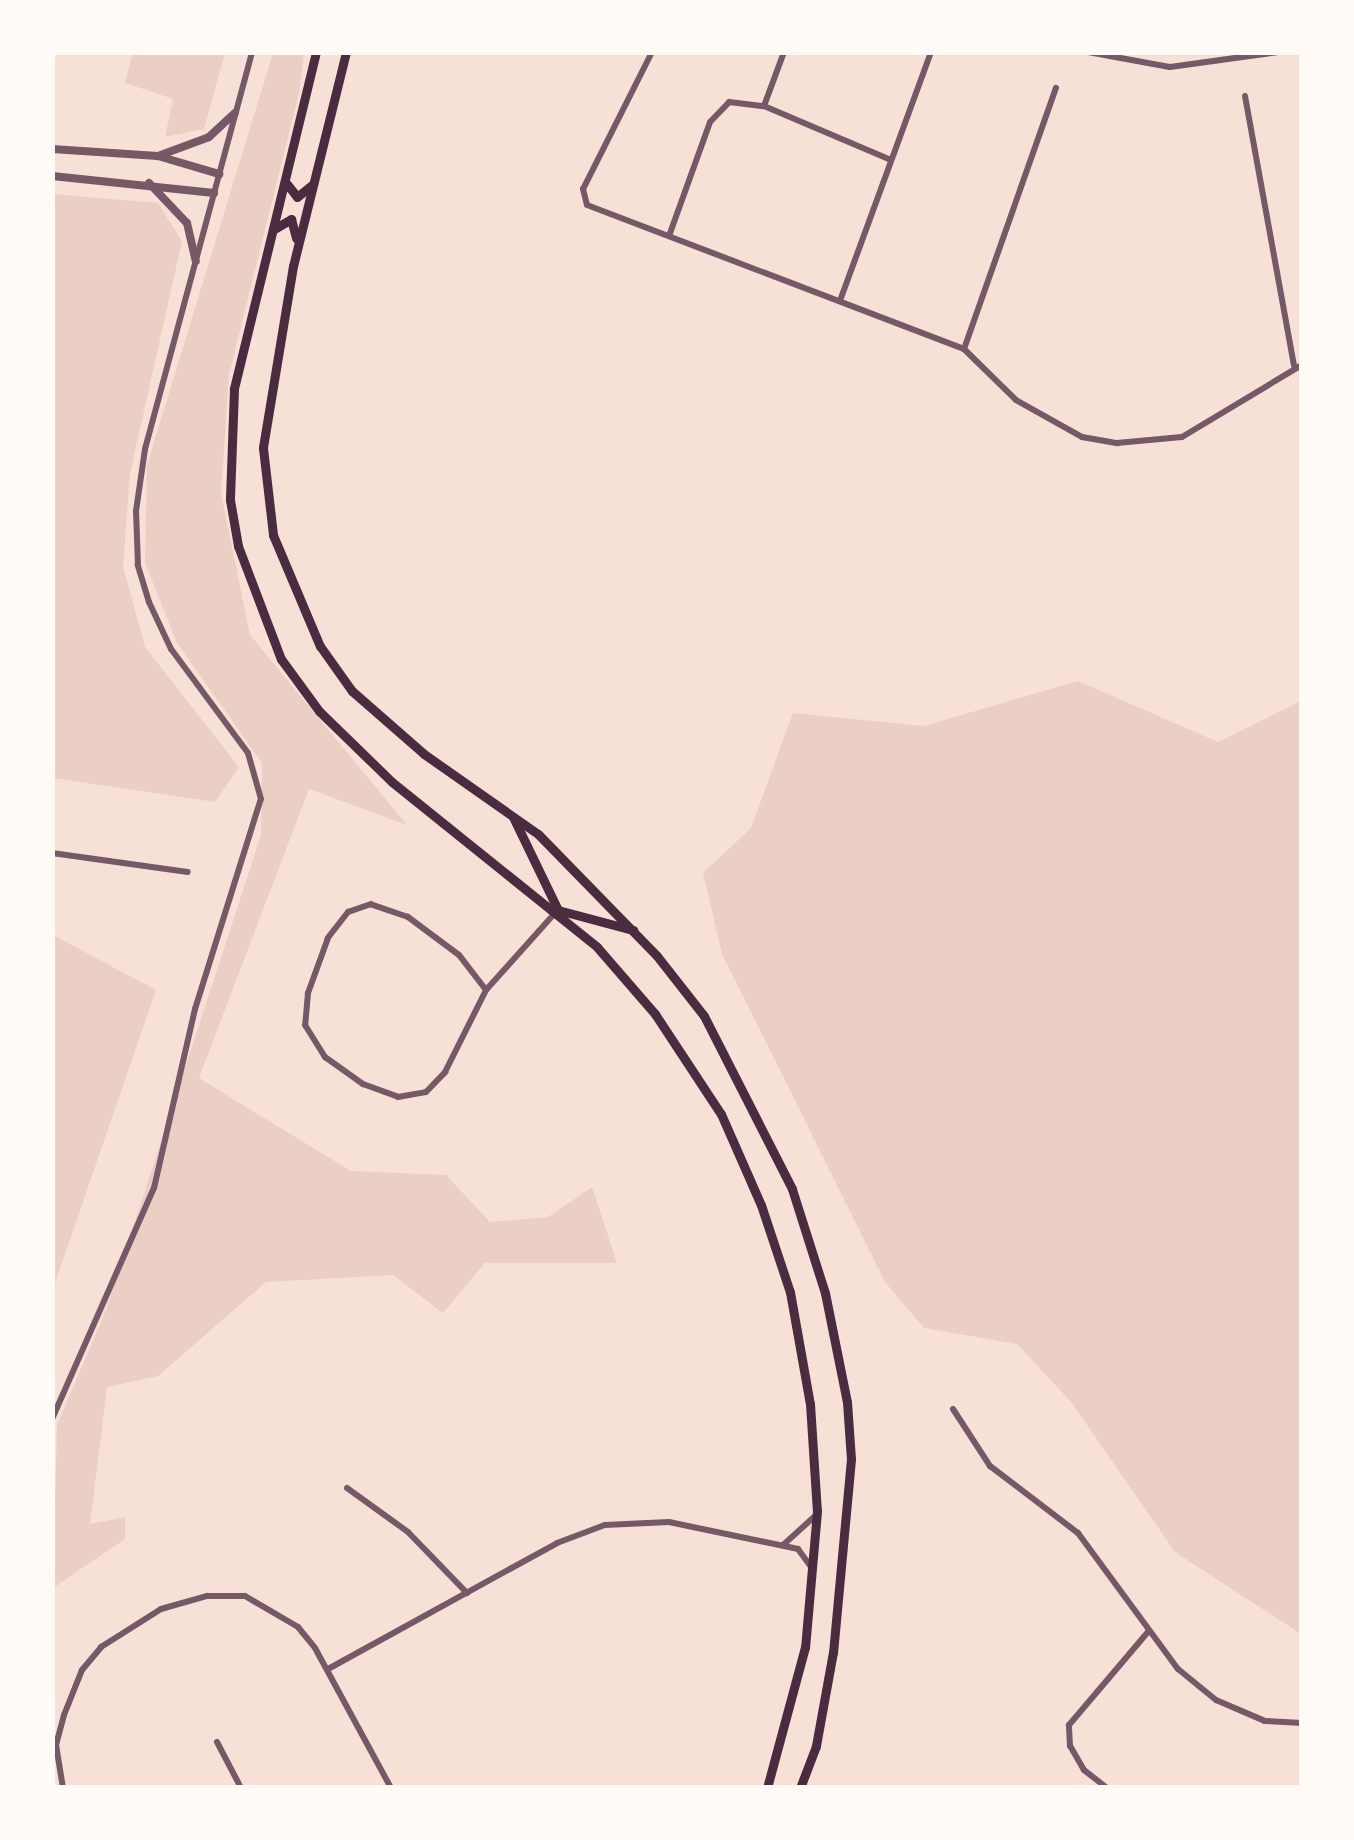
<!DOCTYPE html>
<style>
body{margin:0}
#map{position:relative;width:1354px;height:1840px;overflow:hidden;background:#f7e1d7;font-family:Karla,sans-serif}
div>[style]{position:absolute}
.green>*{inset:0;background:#ebcfc5}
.minor>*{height:6px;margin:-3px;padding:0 3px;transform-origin:3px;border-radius:3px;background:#755966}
.tertiary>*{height:8px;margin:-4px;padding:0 4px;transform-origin:4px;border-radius:4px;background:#755966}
.secondary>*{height:9px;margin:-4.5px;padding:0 4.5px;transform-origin:4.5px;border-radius:4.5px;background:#4a2c40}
span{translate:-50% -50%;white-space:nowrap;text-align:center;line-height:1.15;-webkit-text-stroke:10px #fffaf5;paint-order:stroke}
.frame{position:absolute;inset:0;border:55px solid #fffaf5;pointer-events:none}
</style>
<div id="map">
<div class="green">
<div style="clip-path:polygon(133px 52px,225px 53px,204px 129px,165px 137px,173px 99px,125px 83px)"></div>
<div style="clip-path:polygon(273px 53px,304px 53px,299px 93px,229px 375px,221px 493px,250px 635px,407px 825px,309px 789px,199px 1078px,351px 1171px,446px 1175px,490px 1222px,548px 1217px,592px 1187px,617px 1263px,485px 1263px,443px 1313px,393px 1275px,266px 1282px,158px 1376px,107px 1387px,90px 1524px,125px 1517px,125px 1539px,53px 1588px,57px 1425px,106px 1310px,261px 835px,262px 763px,177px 643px,145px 563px,147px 465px)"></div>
<div style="clip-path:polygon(53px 194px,158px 203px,182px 241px,130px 474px,123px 566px,145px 647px,239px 767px,215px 802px,53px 778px)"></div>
<div style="clip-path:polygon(1078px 681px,1218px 742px,1301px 701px,1301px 1634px,1175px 1552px,1071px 1402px,1017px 1344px,924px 1328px,885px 1282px,722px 954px,703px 873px,751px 828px,793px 713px,924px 726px)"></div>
<div style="clip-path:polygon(53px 935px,156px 990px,53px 1289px)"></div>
</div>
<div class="minor">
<div style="left:652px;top:52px;width:153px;rotate:116.7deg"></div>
<div style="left:583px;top:189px;width:16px;rotate:76deg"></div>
<div style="left:587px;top:205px;width:404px;rotate:20.9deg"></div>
<div style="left:964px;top:349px;width:73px;rotate:44.4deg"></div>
<div style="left:1016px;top:400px;width:76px;rotate:29.3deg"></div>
<div style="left:1082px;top:437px;width:36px;rotate:10deg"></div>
<div style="left:1117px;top:443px;width:65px;rotate:-5.3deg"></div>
<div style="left:1182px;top:437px;width:140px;rotate:-31deg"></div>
<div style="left:1088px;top:52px;width:83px;rotate:10.4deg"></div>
<div style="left:1170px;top:67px;width:109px;rotate:-7.9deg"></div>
<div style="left:1245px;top:96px;width:274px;rotate:79.7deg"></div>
<div style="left:764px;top:106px;width:58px;rotate:-69.7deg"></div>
<div style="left:669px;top:236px;width:121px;rotate:-70.2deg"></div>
<div style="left:710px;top:122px;width:28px;rotate:-46deg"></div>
<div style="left:729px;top:102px;width:35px;rotate:7deg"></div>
<div style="left:764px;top:106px;width:138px;rotate:23deg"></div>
<div style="left:841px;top:298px;width:262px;rotate:-69.9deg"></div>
<div style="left:964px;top:349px;width:277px;rotate:-70.6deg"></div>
<div style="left:52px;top:853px;width:137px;rotate:8deg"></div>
<div style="left:486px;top:990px;width:44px;rotate:-127.6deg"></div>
<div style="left:459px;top:955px;width:64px;rotate:-143.3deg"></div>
<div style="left:408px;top:917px;width:39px;rotate:-161deg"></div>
<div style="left:371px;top:904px;width:24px;rotate:161deg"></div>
<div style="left:348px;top:912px;width:33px;rotate:128deg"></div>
<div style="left:328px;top:938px;width:59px;rotate:110deg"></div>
<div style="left:308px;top:993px;width:32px;rotate:95deg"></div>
<div style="left:305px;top:1025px;width:38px;rotate:58deg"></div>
<div style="left:325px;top:1057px;width:47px;rotate:35.4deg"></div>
<div style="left:363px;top:1084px;width:37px;rotate:20deg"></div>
<div style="left:398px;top:1097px;width:28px;rotate:-10deg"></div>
<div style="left:426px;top:1092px;width:28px;rotate:-46deg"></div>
<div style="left:445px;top:1072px;width:92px;rotate:-63.4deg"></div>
<div style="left:486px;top:990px;width:105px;rotate:-48.1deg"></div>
<div style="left:953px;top:1409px;width:68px;rotate:57deg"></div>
<div style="left:990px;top:1466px;width:111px;rotate:37.3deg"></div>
<div style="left:1078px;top:1533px;width:169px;rotate:53.7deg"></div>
<div style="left:1178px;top:1669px;width:49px;rotate:39.2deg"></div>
<div style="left:1216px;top:1700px;width:53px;rotate:23.2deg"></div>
<div style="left:1265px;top:1721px;width:37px;rotate:3deg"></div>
<div style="left:52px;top:1419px;width:253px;rotate:-66.2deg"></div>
<div style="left:154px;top:1188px;width:184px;rotate:-77.1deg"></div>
<div style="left:195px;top:1009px;width:220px;rotate:-72.6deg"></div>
<div style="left:261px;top:799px;width:48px;rotate:-105.8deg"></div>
<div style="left:248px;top:753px;width:129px;rotate:-126.5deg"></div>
<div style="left:171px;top:649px;width:52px;rotate:-115.1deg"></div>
<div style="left:149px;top:602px;width:39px;rotate:-107deg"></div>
<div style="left:138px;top:565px;width:54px;rotate:-92.1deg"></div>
<div style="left:136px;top:511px;width:63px;rotate:-81.7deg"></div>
<div style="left:145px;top:449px;width:411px;rotate:-74.9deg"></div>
<div style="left:347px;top:1488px;width:75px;rotate:35.8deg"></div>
<div style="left:408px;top:1532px;width:85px;rotate:46deg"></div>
<div style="left:783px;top:1545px;width:42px;rotate:-42.1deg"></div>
<div style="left:328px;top:1669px;width:261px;rotate:-28.8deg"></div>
<div style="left:557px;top:1543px;width:51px;rotate:-20.6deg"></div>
<div style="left:605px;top:1525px;width:64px;rotate:-2.7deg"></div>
<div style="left:669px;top:1522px;width:132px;rotate:11.8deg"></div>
<div style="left:798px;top:1549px;width:22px;rotate:54deg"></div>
<div style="left:217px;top:1742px;width:52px;rotate:62.4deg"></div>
<div style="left:63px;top:1788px;width:44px;rotate:-99.2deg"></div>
<div style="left:56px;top:1745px;width:31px;rotate:-75deg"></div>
<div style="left:64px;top:1715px;width:48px;rotate:-68.2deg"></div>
<div style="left:82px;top:1670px;width:30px;rotate:-50deg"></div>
<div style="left:101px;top:1647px;width:71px;rotate:-32.3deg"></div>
<div style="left:161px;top:1609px;width:48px;rotate:-15.8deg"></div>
<div style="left:207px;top:1596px;width:38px"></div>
<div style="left:245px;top:1596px;width:61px;rotate:30.3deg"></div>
<div style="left:298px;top:1627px;width:27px;rotate:51deg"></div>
<div style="left:315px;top:1648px;width:159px;rotate:61.5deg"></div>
<div style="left:1107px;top:1788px;width:29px;rotate:-142deg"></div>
<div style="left:1084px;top:1770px;width:28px;rotate:-120deg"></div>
<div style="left:1070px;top:1746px;width:21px;rotate:-93deg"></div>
<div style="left:1069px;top:1725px;width:122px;rotate:-49.7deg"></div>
</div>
<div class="tertiary">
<div style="left:52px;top:149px;width:106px;rotate:3.8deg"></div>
<div style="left:158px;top:156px;width:64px;rotate:16.4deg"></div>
<div style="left:158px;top:156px;width:54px;rotate:-20.4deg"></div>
<div style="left:209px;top:137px;width:35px;rotate:-43deg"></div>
<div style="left:52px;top:176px;width:163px;rotate:6deg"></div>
<div style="left:149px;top:183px;width:55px;rotate:46.5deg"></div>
<div style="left:187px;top:223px;width:39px;rotate:77deg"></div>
</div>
<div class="secondary">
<div style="left:316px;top:52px;width:347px;rotate:103.7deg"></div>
<div style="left:234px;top:389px;width:111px;rotate:92.1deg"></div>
<div style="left:230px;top:500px;width:47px;rotate:80.1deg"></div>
<div style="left:238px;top:546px;width:121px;rotate:69.2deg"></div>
<div style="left:281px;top:659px;width:64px;rotate:53.8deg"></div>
<div style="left:319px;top:711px;width:102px;rotate:44.2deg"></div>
<div style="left:392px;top:782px;width:263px;rotate:38.8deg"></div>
<div style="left:597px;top:947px;width:89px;rotate:49.1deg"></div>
<div style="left:655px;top:1014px;width:120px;rotate:56.6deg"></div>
<div style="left:721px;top:1114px;width:99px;rotate:66.3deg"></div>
<div style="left:761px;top:1205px;width:92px;rotate:71.6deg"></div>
<div style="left:790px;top:1292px;width:114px;rotate:79.9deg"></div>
<div style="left:810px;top:1404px;width:107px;rotate:86.3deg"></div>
<div style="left:817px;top:1511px;width:137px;rotate:95deg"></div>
<div style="left:805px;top:1647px;width:146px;rotate:105.1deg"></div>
<div style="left:346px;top:52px;width:220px;rotate:103.9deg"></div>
<div style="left:293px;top:266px;width:184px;rotate:99.4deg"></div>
<div style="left:263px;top:448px;width:88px;rotate:83.4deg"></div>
<div style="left:273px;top:535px;width:121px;rotate:67.1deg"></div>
<div style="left:320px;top:646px;width:55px;rotate:54.6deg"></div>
<div style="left:352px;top:691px;width:96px;rotate:41.2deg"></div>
<div style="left:424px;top:754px;width:139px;rotate:35.1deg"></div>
<div style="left:538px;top:834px;width:170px;rotate:45.7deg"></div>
<div style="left:657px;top:956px;width:76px;rotate:51.9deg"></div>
<div style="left:704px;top:1016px;width:194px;rotate:63deg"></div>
<div style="left:792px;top:1189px;width:109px;rotate:72.4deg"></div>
<div style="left:825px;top:1293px;width:111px;rotate:78.6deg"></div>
<div style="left:847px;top:1402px;width:57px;rotate:86deg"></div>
<div style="left:851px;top:1459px;width:194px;rotate:95.3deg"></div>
<div style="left:833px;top:1652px;width:96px;rotate:100.3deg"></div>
<div style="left:816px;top:1746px;width:45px;rotate:110.9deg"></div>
<div style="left:287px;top:184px;width:16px;rotate:52deg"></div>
<div style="left:297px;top:197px;width:21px;rotate:-39deg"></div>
<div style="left:274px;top:229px;width:20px;rotate:-30deg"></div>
<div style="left:291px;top:219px;width:20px;rotate:75deg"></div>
<div style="left:514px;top:819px;width:101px;rotate:64.2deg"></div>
<div style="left:558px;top:910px;width:78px;rotate:14.9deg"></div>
</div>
<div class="frame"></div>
</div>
